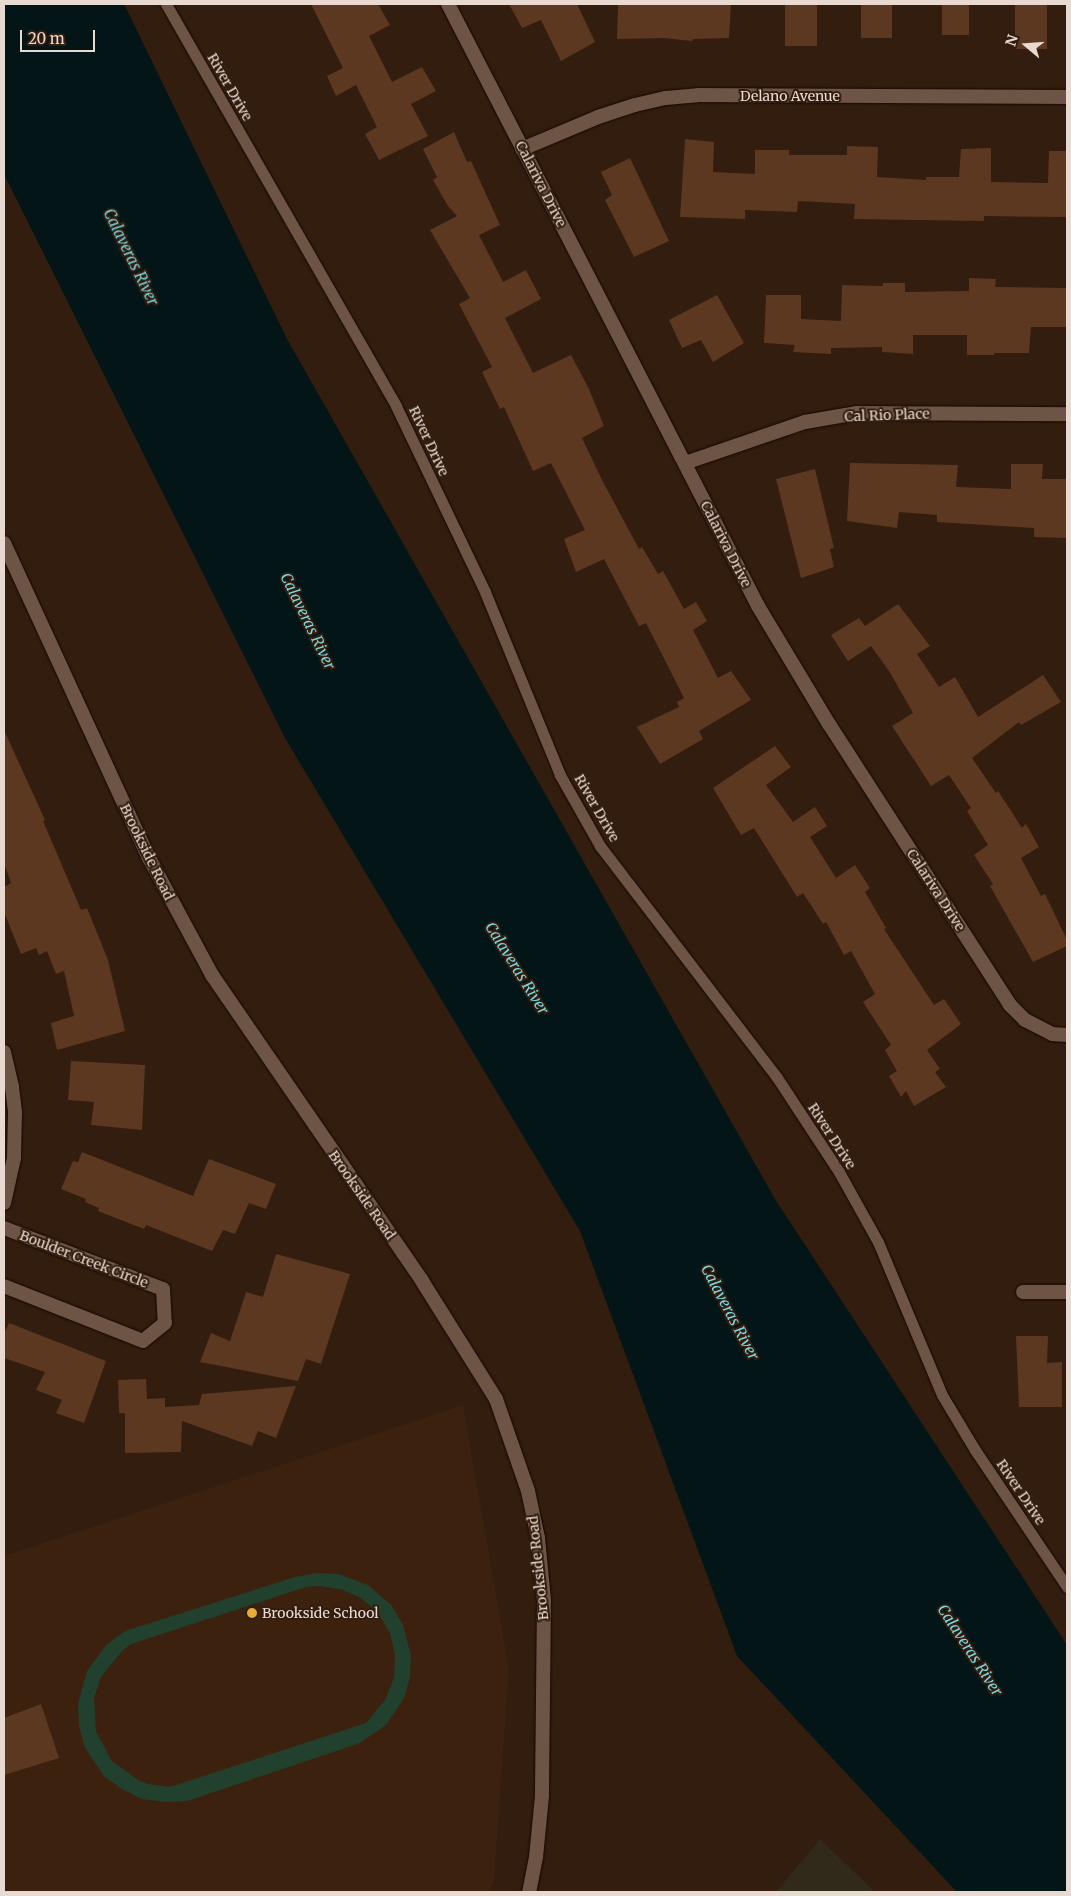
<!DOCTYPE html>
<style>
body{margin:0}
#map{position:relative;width:1071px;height:1896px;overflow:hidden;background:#321d0f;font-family:Merriweather,serif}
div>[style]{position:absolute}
.industrial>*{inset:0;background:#312919}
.built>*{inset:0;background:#3c210e}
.green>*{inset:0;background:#21402d}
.water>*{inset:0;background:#031517}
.building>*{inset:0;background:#5c3820;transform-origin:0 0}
.roads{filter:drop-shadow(0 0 1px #190600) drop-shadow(0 0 1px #190600)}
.service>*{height:11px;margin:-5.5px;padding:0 5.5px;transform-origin:5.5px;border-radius:5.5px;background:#6d5445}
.minor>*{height:14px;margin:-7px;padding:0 7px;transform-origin:7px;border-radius:7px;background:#6d5445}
.tertiary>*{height:14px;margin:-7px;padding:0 7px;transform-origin:7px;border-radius:7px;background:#6d5445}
.dots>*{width:14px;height:14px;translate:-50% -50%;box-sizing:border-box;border:2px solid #321d0f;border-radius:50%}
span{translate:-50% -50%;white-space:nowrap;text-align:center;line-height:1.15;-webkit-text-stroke:4px #321d0f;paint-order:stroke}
.street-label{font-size:14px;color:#e9dad1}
.poi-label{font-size:14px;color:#e9dad1}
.left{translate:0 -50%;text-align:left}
.water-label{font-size:15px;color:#78dae6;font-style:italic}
.frame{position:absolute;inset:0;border:5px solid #e9dad1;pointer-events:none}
.north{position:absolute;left:1001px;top:20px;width:50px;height:50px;-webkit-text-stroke:4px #321d0f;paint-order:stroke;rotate:288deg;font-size:14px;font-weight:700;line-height:20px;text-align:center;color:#e9dad1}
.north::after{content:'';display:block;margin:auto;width:18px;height:22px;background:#e9dad1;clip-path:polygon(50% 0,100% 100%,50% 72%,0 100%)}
.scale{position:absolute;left:20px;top:30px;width:75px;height:22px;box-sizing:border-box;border:2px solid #e9dad1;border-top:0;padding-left:6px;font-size:15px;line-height:18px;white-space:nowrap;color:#e9dad1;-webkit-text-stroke:4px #321d0f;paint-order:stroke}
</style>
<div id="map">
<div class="industrial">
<div style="clip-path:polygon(820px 1839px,875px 1892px,776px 1892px)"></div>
</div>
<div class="built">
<div style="clip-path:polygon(463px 1405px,509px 1669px,494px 1880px,490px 1892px,4px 1892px,4px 1556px)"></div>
</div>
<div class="green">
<div style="clip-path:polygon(evenodd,316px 1573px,338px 1574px,368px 1585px,392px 1606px,403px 1625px,411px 1656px,410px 1677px,404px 1698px,386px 1725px,360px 1743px,187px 1801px,165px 1802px,142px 1799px,122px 1789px,104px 1776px,85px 1748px,79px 1726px,78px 1704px,87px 1671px,107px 1644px,125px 1631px,295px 1577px,316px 1573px,318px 1586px,341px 1589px,361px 1598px,378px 1613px,390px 1633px,395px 1655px,394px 1678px,385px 1700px,366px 1723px,170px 1787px,148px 1784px,138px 1780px,111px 1760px,96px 1731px,94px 1698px,101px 1677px,122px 1651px,131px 1644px,306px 1587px,318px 1586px)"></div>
</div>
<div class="water">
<div style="clip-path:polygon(4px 4px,124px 4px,287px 339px,775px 1199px,1067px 1645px,1067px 1892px,957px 1892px,737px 1656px,580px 1231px,285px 738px,4px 174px)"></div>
</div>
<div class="building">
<div style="clip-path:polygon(311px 4px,378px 4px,390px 25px,369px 36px,392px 82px,422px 67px,436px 91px,411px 104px,428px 136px,379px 160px,365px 134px,377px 127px,356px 85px,336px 96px,327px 76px,343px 68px)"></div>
<div style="clip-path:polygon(509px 4px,577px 4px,595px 42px,561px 61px,541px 20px,522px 28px)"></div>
<div style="clip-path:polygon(618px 4px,731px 4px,729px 38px,693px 39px,692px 41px,664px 38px,617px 39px)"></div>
<div style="left:785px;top:4px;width:32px;height:42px"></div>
<div style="left:861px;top:4px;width:31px;height:34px"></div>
<div style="left:942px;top:4px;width:27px;height:31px"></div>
<div style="left:1015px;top:4px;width:32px;height:45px"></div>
<div style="clip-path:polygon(454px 132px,467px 162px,471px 161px,500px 225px,479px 235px,503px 282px,526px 270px,541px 299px,505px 318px,533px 373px,571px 355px,589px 389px,604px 426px,582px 438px,602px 480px,639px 549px,642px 547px,658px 574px,663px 571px,684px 609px,696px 602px,707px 621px,693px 630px,718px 678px,731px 671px,751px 700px,699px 731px,703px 739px,660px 764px,637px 727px,679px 707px,677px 702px,684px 698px,646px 623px,639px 626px,604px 559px,576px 572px,564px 539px,585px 530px,551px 463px,533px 471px,504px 407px,500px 409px,482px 372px,492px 367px,459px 304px,470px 298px,430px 230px,457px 216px,448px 206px,433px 180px,437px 177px,423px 149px)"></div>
<div style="clip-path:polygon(685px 139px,714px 142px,713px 172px,755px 174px,755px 150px,789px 150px,789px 155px,847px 155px,847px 146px,878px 147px,877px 177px,926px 180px,926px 177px,959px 177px,961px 149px,991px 148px,991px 182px,1048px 183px,1049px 151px,1067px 151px,1067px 217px,984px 216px,984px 221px,854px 219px,855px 204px,798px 201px,797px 212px,745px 210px,745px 219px,680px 217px)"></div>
<div style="clip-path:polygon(630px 158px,669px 241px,634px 257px,605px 200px,612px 195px,601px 172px)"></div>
<div style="clip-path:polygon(969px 278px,996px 279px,995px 287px,1067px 288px,1067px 327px,1031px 327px,1029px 353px,994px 353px,994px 355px,967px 355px,967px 335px,913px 335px,913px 354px,882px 352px,882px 347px,831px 348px,831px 354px,793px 352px,795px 345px,764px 343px,766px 295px,801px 295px,801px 319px,841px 321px,842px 285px,883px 286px,883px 283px,905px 283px,905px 292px,969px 291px)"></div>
<div style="clip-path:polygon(717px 295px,744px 343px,713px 362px,701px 340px,682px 348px,669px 320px)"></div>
<div style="clip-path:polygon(850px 463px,958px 465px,956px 487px,1011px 489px,1011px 464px,1043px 464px,1042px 479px,1067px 479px,1067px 538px,1034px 537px,1034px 528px,937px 522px,937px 515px,899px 512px,897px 528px,847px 521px)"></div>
<div style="clip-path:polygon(815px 469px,834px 548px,830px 549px,834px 567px,801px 578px,776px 479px)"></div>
<div style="clip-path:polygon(898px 604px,930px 646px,917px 654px,939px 687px,955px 677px,978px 717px,1043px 675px,1061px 702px,1021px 725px,1019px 722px,972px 758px,996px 793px,998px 791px,1022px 828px,1026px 824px,1039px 847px,1021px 858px,1041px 896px,1045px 894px,1067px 940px,1067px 946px,1033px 962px,990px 886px,993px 884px,974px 855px,988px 845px,967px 811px,971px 808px,949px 775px,931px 786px,892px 726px,913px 713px,889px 671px,871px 646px,848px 661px,831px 635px,859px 618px,865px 626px)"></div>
<div style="clip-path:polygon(4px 730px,45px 820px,43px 821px,81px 910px,87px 908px,108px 960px,125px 1031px,57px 1050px,51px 1023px,74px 1016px,64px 971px,56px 974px,47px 951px,39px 955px,36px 948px,21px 954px,4px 912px,4px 887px,11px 883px,4px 863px)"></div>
<div style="clip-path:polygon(775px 746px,791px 767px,766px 785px,793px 822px,815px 807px,827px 826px,810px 837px,836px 878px,855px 865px,870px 888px,865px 892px,886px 928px,884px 929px,934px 1005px,944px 999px,961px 1024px,927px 1050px,940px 1069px,935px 1072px,946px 1087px,914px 1106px,906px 1091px,901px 1097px,889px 1076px,897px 1071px,885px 1050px,891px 1045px,863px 1002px,875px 994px,851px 951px,844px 955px,826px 922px,823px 924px,803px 893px,797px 897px,754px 828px,741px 835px,713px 788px)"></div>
<div style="clip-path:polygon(71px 1061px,145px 1065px,142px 1130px,91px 1125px,94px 1102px,68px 1100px)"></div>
<div style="clip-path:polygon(82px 1152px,193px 1196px,209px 1159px,276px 1184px,266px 1209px,249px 1203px,235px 1234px,223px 1230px,212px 1251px,146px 1225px,144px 1229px,98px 1211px,99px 1208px,85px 1202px,86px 1199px,61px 1189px,73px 1161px,78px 1162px)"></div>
<div style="clip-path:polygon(276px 1254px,350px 1274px,321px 1364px,306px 1359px,298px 1381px,200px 1362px,211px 1333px,230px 1341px,246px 1292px,263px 1297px)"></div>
<div style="clip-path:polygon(9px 1323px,106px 1361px,84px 1423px,56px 1413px,62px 1400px,36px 1390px,45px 1372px,4px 1358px,4px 1333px)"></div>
<div style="clip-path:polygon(1016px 1336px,1048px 1336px,1047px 1363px,1062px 1362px,1062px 1407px,1019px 1407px)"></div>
<div style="clip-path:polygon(146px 1379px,147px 1399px,165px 1398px,165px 1407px,199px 1405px,202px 1394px,296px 1386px,276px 1438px,258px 1431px,252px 1446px,182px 1421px,181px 1452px,125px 1453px,125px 1413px,119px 1413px,118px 1380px)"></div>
<div style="clip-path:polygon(41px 1704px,59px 1758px,4px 1775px,4px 1718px)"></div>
</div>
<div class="roads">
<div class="service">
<div style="left:166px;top:4px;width:463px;rotate:60.2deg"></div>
<div style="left:396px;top:406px;width:206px;rotate:64.4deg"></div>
<div style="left:485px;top:592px;width:198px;rotate:67.7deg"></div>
<div style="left:560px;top:775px;width:81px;rotate:60.6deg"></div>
<div style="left:600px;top:846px;width:290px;rotate:52.6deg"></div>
<div style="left:776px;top:1076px;width:115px;rotate:56.7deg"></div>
<div style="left:839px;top:1172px;width:80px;rotate:60.9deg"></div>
<div style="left:878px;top:1242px;width:166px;rotate:67.3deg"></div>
<div style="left:942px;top:1395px;width:64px;rotate:59deg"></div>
<div style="left:975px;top:1450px;width:165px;rotate:56.1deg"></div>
</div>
<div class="minor">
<div style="left:448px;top:4px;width:677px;rotate:62.75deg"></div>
<div style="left:758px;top:606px;width:138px;rotate:59deg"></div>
<div style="left:829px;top:724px;width:334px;rotate:57.2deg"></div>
<div style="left:1010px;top:1005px;width:21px;rotate:45deg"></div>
<div style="left:1025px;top:1020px;width:30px;rotate:27deg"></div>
<div style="left:1052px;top:1034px;width:15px;rotate:4deg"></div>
<div style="left:522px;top:149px;width:82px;rotate:-22.8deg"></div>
<div style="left:598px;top:117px;width:39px;rotate:-18deg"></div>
<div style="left:635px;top:105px;width:32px;rotate:-13deg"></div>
<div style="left:666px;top:98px;width:32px;rotate:-5deg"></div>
<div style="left:698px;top:95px;width:369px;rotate:0.3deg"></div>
<div style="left:685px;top:463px;width:127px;rotate:-18.9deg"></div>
<div style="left:805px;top:422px;width:53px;rotate:-9.8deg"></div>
<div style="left:857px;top:413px;width:210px;rotate:0.3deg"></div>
<div style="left:4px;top:1052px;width:36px;rotate:77deg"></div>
<div style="left:12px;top:1087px;width:26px;rotate:83deg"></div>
<div style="left:15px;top:1113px;width:45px;rotate:91.3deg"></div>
<div style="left:14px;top:1158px;width:46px;rotate:102.5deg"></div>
<div style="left:4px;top:1228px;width:170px;rotate:21deg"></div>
<div style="left:163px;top:1289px;width:34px;rotate:87deg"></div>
<div style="left:165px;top:1323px;width:28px;rotate:141deg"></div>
<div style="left:143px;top:1341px;width:149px;rotate:-158.4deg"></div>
<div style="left:1023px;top:1292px;width:44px"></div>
</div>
<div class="tertiary">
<div style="left:4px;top:543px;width:347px;rotate:65.3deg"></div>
<div style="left:149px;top:858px;width:133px;rotate:61.7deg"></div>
<div style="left:212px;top:975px;width:371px;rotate:55.5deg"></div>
<div style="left:422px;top:1281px;width:139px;rotate:57.9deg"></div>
<div style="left:496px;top:1399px;width:97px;rotate:70.8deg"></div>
<div style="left:528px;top:1491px;width:48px;rotate:78deg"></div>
<div style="left:538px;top:1538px;width:62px;rotate:84.5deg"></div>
<div style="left:544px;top:1600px;width:196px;rotate:90.6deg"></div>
<div style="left:542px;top:1796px;width:61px;rotate:95.6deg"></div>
<div style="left:536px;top:1857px;width:36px;rotate:101deg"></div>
</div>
</div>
<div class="dots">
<div style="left:252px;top:1613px;background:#e7ac36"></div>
</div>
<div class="street-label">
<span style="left:230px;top:87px;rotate:60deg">River Drive</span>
<span style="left:790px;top:96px">Delano Avenue</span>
<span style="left:541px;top:184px;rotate:63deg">Calariva Drive</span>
<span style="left:887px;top:415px;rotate:-2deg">Cal Rio Place</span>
<span style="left:429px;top:441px;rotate:65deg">River Drive</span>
<span style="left:726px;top:544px;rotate:63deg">Calariva Drive</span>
<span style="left:597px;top:808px;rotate:60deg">River Drive</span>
<span style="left:147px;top:852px;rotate:64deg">Brookside Road</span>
<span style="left:936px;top:890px;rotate:57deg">Calariva Drive</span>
<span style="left:832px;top:1136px;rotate:57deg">River Drive</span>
<span style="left:362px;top:1195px;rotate:55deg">Brookside Road</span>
<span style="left:84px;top:1259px;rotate:21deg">Boulder Creek Circle</span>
<span style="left:1021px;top:1492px;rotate:56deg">River Drive</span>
<span style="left:538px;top:1568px;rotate:-96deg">Brookside Road</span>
</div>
<div class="poi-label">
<span class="left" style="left:262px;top:1613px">Brookside School</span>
</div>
<div class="water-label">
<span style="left:131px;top:257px;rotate:64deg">Calaveras River</span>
<span style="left:308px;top:621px;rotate:64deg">Calaveras River</span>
<span style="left:517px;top:968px;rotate:58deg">Calaveras River</span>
<span style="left:730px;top:1312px;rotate:62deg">Calaveras River</span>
<span style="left:970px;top:1650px;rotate:57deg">Calaveras River</span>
</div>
<div class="frame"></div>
<div class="north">N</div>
<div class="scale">20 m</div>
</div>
